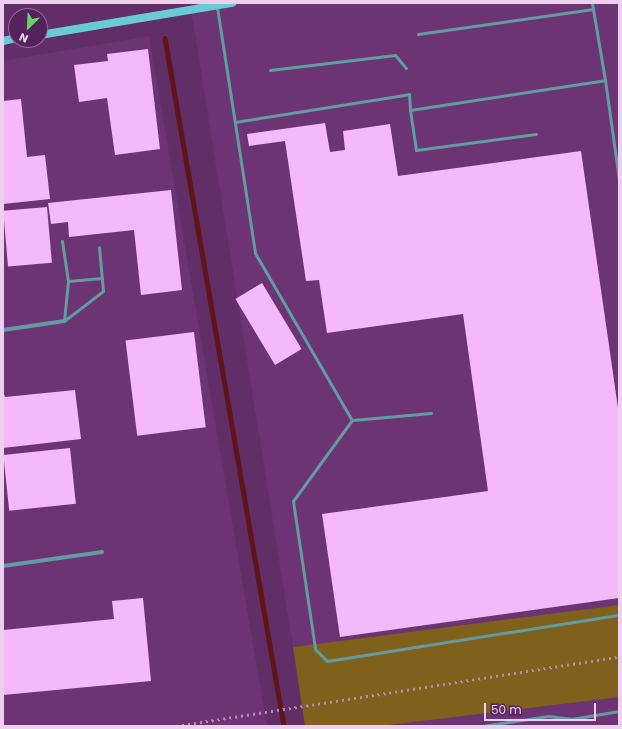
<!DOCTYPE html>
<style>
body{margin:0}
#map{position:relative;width:622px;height:729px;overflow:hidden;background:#612e67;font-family:Poppins,sans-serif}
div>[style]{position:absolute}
.built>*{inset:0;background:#6d3473}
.green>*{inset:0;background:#80611c}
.stream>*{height:4.5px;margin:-2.25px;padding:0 2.25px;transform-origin:2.25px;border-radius:2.25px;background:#611317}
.building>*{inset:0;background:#f5b9fa;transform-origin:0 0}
.lane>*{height:3px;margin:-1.5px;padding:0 1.5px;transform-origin:1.5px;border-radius:1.5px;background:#619ca2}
.street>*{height:4px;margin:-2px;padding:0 2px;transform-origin:2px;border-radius:2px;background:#619ca2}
.secondary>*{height:8px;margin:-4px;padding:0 4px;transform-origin:4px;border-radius:4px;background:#69ccd5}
.rail>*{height:3px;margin-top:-1.5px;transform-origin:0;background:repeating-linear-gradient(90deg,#b28bb6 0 2px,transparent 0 6px)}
span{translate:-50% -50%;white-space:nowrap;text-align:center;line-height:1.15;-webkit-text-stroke:4px #55235b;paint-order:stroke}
.frame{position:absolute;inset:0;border:4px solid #edcfef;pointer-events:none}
.north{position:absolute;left:8px;top:8px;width:40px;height:40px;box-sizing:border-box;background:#55235b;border:1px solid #926896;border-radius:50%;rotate:204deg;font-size:11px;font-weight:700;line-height:16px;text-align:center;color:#edcfef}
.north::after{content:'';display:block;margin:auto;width:14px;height:18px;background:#67d466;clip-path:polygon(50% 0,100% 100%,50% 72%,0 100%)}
.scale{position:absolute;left:484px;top:703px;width:112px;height:18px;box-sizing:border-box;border:2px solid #edcfef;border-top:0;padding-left:5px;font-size:12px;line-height:14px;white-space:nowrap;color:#edcfef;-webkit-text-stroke:3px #55235b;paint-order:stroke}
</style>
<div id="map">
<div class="built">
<div style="clip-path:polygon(190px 3px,619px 3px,619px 605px,293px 647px)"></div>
<div style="clip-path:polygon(149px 36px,267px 726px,3px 726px,3px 61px)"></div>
<div style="clip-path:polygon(619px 688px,619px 726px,377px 726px)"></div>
</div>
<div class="green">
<div style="clip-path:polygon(619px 605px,619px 697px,380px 726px,305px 726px,293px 647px)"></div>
</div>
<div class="stream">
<div style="left:165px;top:38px;width:698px;rotate:80.19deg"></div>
</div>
<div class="building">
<div style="clip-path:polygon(148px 49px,160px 149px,115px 155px,107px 98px,79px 102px,74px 65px,108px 61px,107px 54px)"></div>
<div style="clip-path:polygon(21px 99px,27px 157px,45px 155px,50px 199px,3px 204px,3px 101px)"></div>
<div style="clip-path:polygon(325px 123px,330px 152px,345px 150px,343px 131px,390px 124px,398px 176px,581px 151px,619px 415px,619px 598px,340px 637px,322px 514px,488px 491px,463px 314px,327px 333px,319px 280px,306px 281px,285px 141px,249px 146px,247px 134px)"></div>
<div style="clip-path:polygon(171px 190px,182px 290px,141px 295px,134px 230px,69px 237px,68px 222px,51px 224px,48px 203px)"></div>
<div style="left:47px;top:207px;width:56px;height:44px;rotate:85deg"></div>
<div style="left:262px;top:283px;width:77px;height:31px;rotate:59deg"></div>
<div style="left:194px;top:332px;width:96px;height:69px;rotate:83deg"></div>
<div style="clip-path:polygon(75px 390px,81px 439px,3px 448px,3px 391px,5px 397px)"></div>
<div style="left:70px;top:448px;width:56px;height:67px;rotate:84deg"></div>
<div style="clip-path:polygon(143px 598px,151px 681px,3px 695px,3px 630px,114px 619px,112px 601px)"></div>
</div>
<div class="lane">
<div style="left:592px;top:3px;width:78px;rotate:80.4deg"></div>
<div style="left:217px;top:7px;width:249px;rotate:81.2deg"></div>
<div style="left:255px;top:253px;width:193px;rotate:59.9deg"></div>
<div style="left:418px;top:34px;width:177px;rotate:-8.1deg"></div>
<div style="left:270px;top:70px;width:126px;rotate:-6.8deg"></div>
<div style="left:395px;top:55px;width:17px;rotate:50deg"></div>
<div style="left:410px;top:110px;width:40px;rotate:81.5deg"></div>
<div style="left:416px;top:150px;width:121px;rotate:-7.6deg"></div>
<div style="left:235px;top:122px;width:176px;rotate:-9.1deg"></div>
<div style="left:409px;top:94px;width:16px;rotate:86deg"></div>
<div style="left:410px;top:110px;width:197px;rotate:-8.7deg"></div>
<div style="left:605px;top:80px;width:101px;rotate:82deg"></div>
<div style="left:62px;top:241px;width:40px;rotate:81.5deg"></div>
<div style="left:68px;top:281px;width:40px;rotate:95.7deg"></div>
<div style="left:68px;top:281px;width:34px;rotate:-5deg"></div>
<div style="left:64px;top:321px;width:49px;rotate:-37.6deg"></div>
<div style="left:103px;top:291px;width:44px;rotate:-95.2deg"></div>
<div style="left:431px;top:413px;width:79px;rotate:174.9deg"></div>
<div style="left:352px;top:420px;width:100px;rotate:126.1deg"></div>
<div style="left:293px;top:501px;width:150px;rotate:81.5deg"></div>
<div style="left:315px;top:649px;width:17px;rotate:45deg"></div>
<div style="left:327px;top:661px;width:296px;rotate:-9deg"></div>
<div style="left:482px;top:726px;width:67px;rotate:-8.6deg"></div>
<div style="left:548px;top:716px;width:23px;rotate:7deg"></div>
<div style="left:571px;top:719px;width:49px;rotate:-9.5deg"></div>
</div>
<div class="street">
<div style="left:3px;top:330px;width:62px;rotate:-8.4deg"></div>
<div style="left:3px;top:566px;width:100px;rotate:-8deg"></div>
</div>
<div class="secondary">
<div style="left:40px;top:35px;width:195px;rotate:-9.5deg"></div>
<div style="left:3px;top:41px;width:13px;rotate:-13deg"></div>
</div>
<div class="rail">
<div style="left:176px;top:726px;width:448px;rotate:-8.9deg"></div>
</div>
<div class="frame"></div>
<div class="north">N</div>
<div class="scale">50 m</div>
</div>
